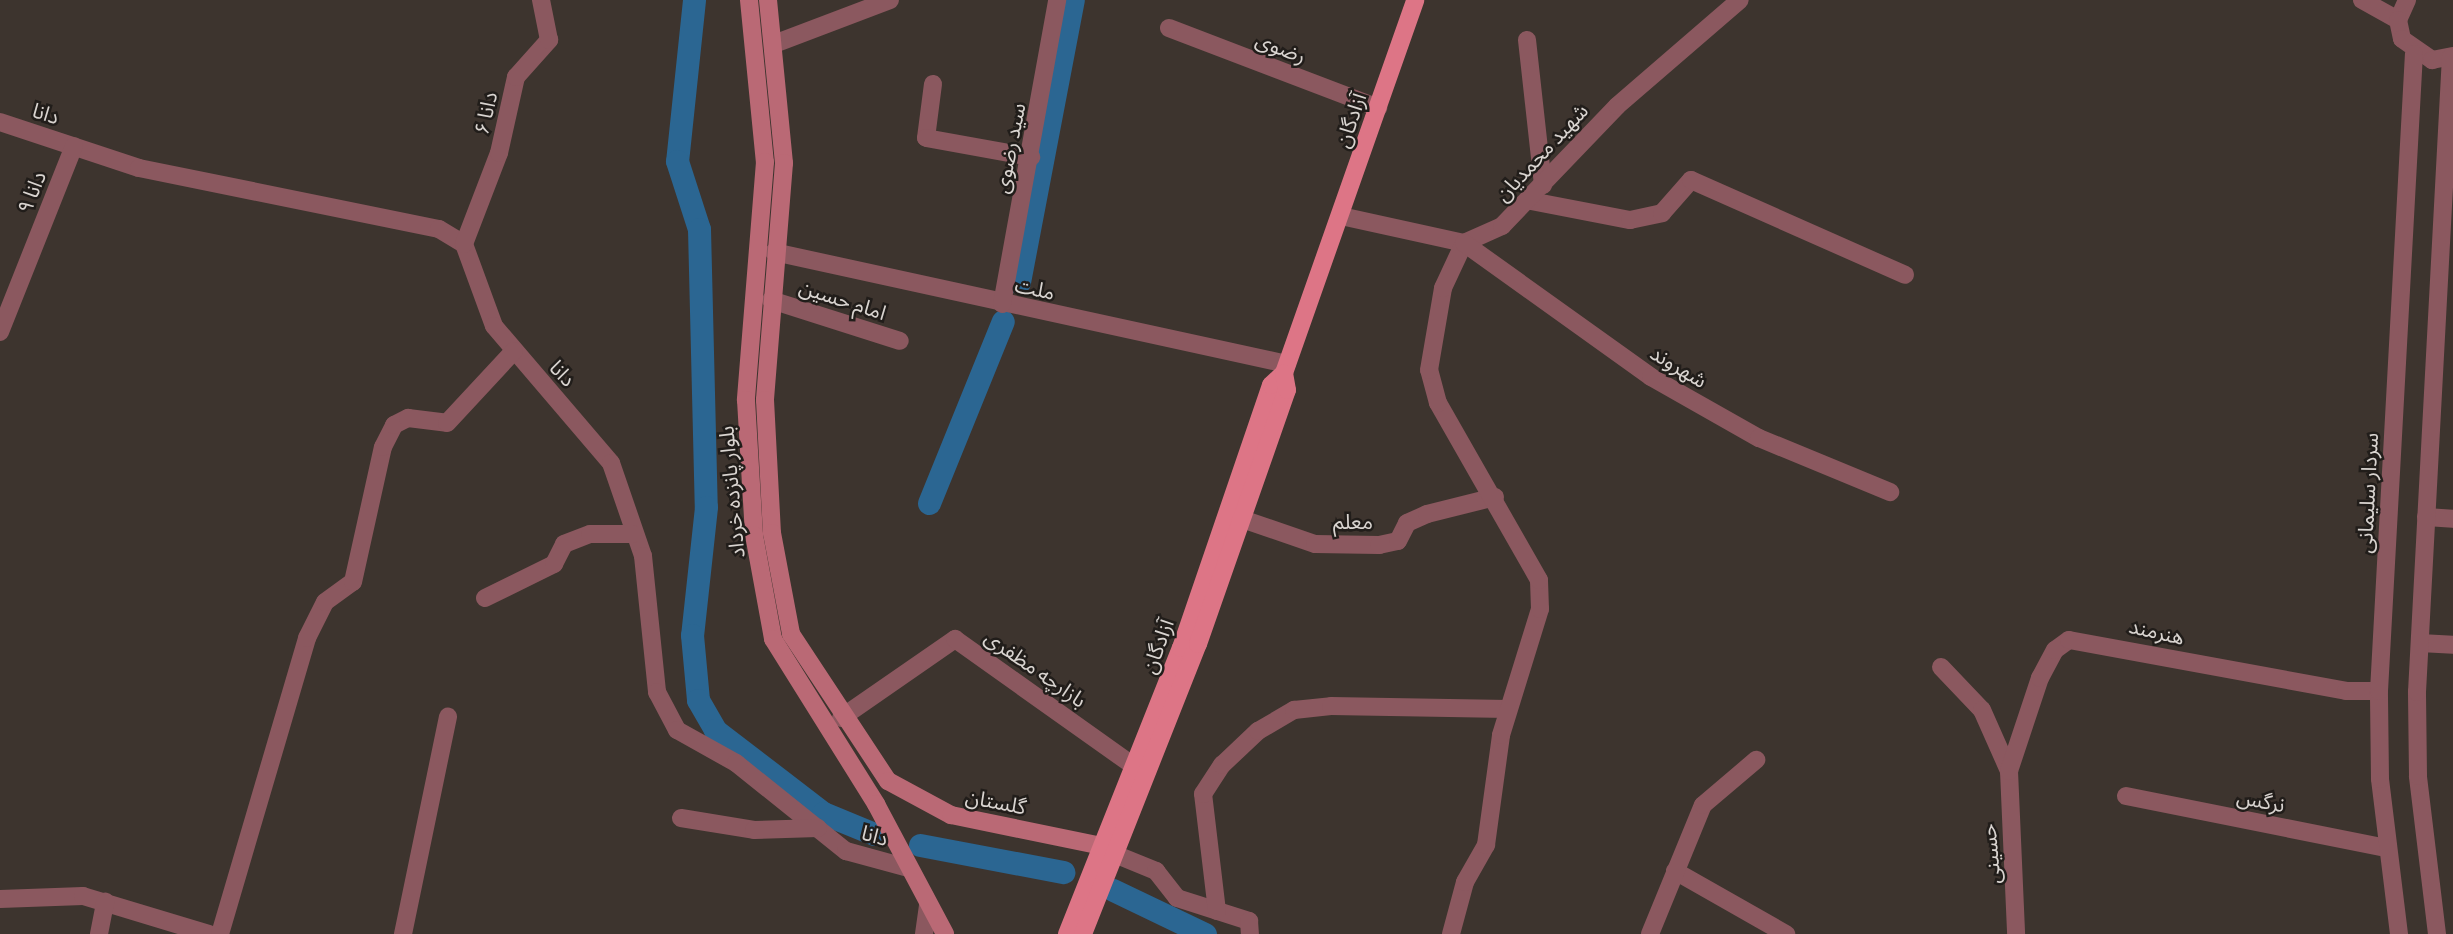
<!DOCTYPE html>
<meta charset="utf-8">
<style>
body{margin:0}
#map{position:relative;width:2453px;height:934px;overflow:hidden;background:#3d342e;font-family:Manrope,"Noto Sans Arabic",sans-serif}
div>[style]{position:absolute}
.canal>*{height:23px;margin:-11.5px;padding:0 11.5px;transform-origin:11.5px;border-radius:11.5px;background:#2b6692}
.minor>*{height:18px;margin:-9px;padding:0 9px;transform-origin:9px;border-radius:9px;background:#8b585f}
.tertiary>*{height:18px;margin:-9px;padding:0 9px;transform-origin:9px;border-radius:9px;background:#8b585f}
.secondary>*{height:18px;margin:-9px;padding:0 9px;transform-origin:9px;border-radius:9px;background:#ba6975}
.primary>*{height:18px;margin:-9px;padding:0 9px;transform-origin:9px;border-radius:9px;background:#dd7586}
span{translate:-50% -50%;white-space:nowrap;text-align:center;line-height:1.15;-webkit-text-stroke:5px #211d1a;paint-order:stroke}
.street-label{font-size:21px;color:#d9d4d0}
</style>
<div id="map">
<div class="canal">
<div style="left:694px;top:0;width:162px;rotate:96deg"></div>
<div style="left:677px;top:161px;width:71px;rotate:72.1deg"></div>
<div style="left:699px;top:229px;width:278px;rotate:88.6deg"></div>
<div style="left:706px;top:507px;width:129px;rotate:96.2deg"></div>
<div style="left:692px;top:635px;width:65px;rotate:84.7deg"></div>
<div style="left:698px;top:700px;width:34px;rotate:60deg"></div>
<div style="left:715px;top:730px;width:136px;rotate:37.5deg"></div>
<div style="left:823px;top:813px;width:55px;rotate:22.4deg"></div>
<div style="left:1019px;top:282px;width:287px;rotate:-79.2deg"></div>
<div style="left:929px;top:503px;width:196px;rotate:-67.9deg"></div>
<div style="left:920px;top:845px;width:146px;rotate:10.7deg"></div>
<div style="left:1113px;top:890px;width:102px;rotate:25.6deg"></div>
</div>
<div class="minor">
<div style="left:2362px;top:0;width:41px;rotate:29.1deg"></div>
<div style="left:1169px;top:28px;width:224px;rotate:20.9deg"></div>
<div style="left:1527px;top:40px;width:146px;rotate:83.7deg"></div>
<div style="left:774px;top:44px;width:124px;rotate:-20.8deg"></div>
<div style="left:933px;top:84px;width:54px;rotate:97.4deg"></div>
<div style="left:926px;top:138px;width:107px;rotate:10.3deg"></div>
<div style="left:0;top:122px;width:146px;rotate:18.3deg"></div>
<div style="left:139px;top:168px;width:306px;rotate:11.5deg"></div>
<div style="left:439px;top:229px;width:29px;rotate:31deg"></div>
<div style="left:464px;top:244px;width:87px;rotate:69.9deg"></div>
<div style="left:494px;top:326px;width:180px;rotate:49.5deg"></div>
<div style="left:611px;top:463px;width:98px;rotate:71deg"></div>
<div style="left:643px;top:556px;width:137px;rotate:84.1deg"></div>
<div style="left:657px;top:692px;width:43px;rotate:62.2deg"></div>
<div style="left:677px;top:730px;width:68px;rotate:29.2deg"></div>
<div style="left:736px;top:763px;width:141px;rotate:38.7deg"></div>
<div style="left:846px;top:851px;width:64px;rotate:15.3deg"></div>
<div style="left:1531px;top:201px;width:101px;rotate:10.9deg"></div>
<div style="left:1630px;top:220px;width:33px;rotate:-12deg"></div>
<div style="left:1662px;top:213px;width:44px;rotate:-48.7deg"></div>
<div style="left:1691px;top:180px;width:234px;rotate:23.9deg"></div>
<div style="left:1341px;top:216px;width:126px;rotate:12.4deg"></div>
<div style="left:1464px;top:243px;width:42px;rotate:-24.1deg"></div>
<div style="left:1502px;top:226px;width:166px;rotate:-46.2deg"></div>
<div style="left:1617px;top:106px;width:162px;rotate:-40.8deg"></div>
<div style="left:464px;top:244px;width:97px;rotate:-69deg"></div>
<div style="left:499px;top:153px;width:78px;rotate:-77.4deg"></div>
<div style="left:516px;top:77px;width:50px;rotate:-48.3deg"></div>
<div style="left:549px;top:40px;width:41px;rotate:-101.3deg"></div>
<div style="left:774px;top:252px;width:525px;rotate:12.32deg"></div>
<div style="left:771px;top:300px;width:135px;rotate:17.6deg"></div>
<div style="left:1002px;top:304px;width:309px;rotate:-79.7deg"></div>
<div style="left:0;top:332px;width:200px;rotate:-68.3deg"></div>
<div style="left:2426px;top:517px;width:27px;rotate:4deg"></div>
<div style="left:1242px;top:519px;width:77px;rotate:18.9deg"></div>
<div style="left:1315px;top:544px;width:64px;rotate:0.9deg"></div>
<div style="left:1379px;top:545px;width:19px;rotate:-12deg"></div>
<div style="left:1398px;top:541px;width:20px;rotate:-63deg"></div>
<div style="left:1407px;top:523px;width:22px;rotate:-24deg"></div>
<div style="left:1427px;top:514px;width:70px;rotate:-14deg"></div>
<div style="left:485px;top:598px;width:77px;rotate:-26.2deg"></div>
<div style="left:554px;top:564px;width:22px;rotate:-63deg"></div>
<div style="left:564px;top:544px;width:28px;rotate:-21deg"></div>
<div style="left:590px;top:534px;width:43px"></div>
<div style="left:2420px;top:643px;width:33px;rotate:3deg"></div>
<div style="left:1941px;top:667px;width:59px;rotate:46.4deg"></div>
<div style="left:1982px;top:710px;width:67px;rotate:66.1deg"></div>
<div style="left:2009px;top:771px;width:163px;rotate:87.5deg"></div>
<div style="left:841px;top:718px;width:139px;rotate:-34.7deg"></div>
<div style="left:955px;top:639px;width:221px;rotate:35.4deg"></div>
<div style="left:2009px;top:771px;width:98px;rotate:-71.6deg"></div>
<div style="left:2040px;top:678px;width:32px;rotate:-62deg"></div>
<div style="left:2055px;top:650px;width:17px;rotate:-36deg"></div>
<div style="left:2069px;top:640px;width:282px;rotate:10.4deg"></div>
<div style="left:2346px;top:691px;width:33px"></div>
<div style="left:2126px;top:796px;width:266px;rotate:11.3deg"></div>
<div style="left:681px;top:818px;width:74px;rotate:9.3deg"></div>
<div style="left:754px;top:830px;width:64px;rotate:-1.8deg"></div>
<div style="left:1112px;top:853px;width:48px;rotate:22.2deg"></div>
<div style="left:1156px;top:871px;width:34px;rotate:52deg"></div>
<div style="left:1177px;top:898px;width:76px;rotate:17.7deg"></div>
<div style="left:1249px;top:921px;width:13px;rotate:86deg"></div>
<div style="left:1675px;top:871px;width:128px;rotate:29.6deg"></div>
<div style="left:0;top:899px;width:83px;rotate:-2.1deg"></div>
<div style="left:83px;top:896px;width:132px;rotate:16.8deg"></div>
<div style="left:1217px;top:911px;width:118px;rotate:-96.8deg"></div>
<div style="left:1203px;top:794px;width:35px;rotate:-57deg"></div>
<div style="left:1222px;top:765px;width:50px;rotate:-43.4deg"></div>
<div style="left:1258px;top:731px;width:42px;rotate:-30.3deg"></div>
<div style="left:1294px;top:710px;width:37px;rotate:-6deg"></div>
<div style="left:1331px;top:706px;width:177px;rotate:1deg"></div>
<div style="left:99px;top:934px;width:33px;rotate:-79deg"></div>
<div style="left:220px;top:934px;width:309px;rotate:-73.6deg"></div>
<div style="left:307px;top:638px;width:40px;rotate:-63.4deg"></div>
<div style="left:325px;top:602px;width:34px;rotate:-36deg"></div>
<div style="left:353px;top:582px;width:138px;rotate:-77.5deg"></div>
<div style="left:383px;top:447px;width:25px;rotate:-63deg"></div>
<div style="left:394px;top:425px;width:16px;rotate:-27deg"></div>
<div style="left:408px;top:418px;width:39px;rotate:7deg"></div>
<div style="left:447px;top:423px;width:98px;rotate:-47.1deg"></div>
<div style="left:403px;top:934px;width:222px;rotate:-78.3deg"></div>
<div style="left:924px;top:934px;width:30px;rotate:-82deg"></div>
<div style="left:1451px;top:934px;width:54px;rotate:-74.9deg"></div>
<div style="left:1465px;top:882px;width:43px;rotate:-60.4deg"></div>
<div style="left:1486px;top:845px;width:111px;rotate:-82.2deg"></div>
<div style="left:1501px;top:735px;width:132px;rotate:-72.8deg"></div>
<div style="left:1540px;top:609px;width:29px;rotate:-92deg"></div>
<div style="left:1539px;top:580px;width:204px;rotate:-119.7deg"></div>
<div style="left:1438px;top:403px;width:34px;rotate:-105deg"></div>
<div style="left:1429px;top:370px;width:83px;rotate:-80.3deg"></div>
<div style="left:1443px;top:288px;width:50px;rotate:-65deg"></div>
<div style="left:1464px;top:243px;width:230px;rotate:35.6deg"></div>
<div style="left:1651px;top:377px;width:124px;rotate:29.5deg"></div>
<div style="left:1759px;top:438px;width:142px;rotate:22.4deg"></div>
<div style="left:1650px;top:934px;width:139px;rotate:-67.7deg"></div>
<div style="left:1703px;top:805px;width:70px;rotate:-40.3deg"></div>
</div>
<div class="tertiary">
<div style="left:2407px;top:0;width:22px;rotate:114deg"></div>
<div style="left:2398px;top:20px;width:19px;rotate:78deg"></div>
<div style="left:2402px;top:39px;width:37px;rotate:35deg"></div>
<div style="left:2432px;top:60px;width:21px;rotate:-11deg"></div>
<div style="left:2399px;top:934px;width:156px;rotate:-97deg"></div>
<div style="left:2380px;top:779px;width:88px;rotate:-90.7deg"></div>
<div style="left:2379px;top:691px;width:638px;rotate:-86.86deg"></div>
<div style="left:2437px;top:934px;width:159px;rotate:-96.9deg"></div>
<div style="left:2418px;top:776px;width:84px;rotate:-90.7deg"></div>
<div style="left:2417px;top:692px;width:636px;rotate:-86.94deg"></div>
</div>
<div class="secondary">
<div style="left:749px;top:0;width:163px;rotate:84.4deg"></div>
<div style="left:765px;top:162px;width:239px;rotate:94.6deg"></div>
<div style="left:746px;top:400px;width:135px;rotate:86.6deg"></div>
<div style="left:754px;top:535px;width:106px;rotate:79.6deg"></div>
<div style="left:773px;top:639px;width:195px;rotate:58deg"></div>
<div style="left:876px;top:804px;width:147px;rotate:62deg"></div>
<div style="left:768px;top:0;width:164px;rotate:84.4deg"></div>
<div style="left:784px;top:163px;width:238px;rotate:94.6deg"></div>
<div style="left:765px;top:400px;width:133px;rotate:87deg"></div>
<div style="left:772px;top:533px;width:103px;rotate:79.3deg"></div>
<div style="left:791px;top:634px;width:176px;rotate:56.6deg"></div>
<div style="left:888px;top:781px;width:72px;rotate:28.4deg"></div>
<div style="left:951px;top:815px;width:154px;rotate:11.6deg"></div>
</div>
<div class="primary">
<div style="left:1067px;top:934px;width:308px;rotate:-68.3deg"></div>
<div style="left:1181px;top:648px;width:278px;rotate:-71.1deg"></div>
<div style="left:1271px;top:385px;width:18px;rotate:-43deg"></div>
<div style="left:1284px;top:373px;width:395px;rotate:-70.6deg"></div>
<div style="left:1083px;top:934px;width:312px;rotate:-68.4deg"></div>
<div style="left:1198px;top:644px;width:269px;rotate:-70.7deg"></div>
<div style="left:1287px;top:390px;width:17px;rotate:-100deg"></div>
</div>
<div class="street-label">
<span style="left:1281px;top:47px;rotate:21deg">رضوی</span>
<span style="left:46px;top:113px;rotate:18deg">دانا</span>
<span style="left:485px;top:113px;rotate:-77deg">دانا ۶</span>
<span style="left:1350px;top:120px;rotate:-71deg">آزادگان</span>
<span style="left:1009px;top:148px;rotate:-79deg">سید رضوی</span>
<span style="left:1541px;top:152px;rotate:-47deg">شهید محمدیان</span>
<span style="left:31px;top:192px;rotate:-68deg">دانا ۹</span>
<span style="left:1035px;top:288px;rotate:12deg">ملت</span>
<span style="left:843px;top:299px;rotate:18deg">امام حسین</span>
<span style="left:1679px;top:366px;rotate:31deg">شهروند</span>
<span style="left:563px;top:373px;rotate:47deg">دانا</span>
<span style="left:731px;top:492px;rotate:-95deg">بلوار پانزده خرداد</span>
<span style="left:2367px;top:493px;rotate:-87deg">سردار سلیمانی</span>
<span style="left:1353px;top:521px">معلم</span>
<span style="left:2157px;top:631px;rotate:13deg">هنرمند</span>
<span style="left:1157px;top:646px;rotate:-70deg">آزادگان</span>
<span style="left:1036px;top:668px;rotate:35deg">بازارچه مظفری</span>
<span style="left:2261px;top:800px;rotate:11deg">نرگس</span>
<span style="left:996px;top:801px;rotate:11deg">گلستان</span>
<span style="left:875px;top:835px;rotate:16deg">دانا</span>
<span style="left:1990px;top:854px;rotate:-95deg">حسینی</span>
</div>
</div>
